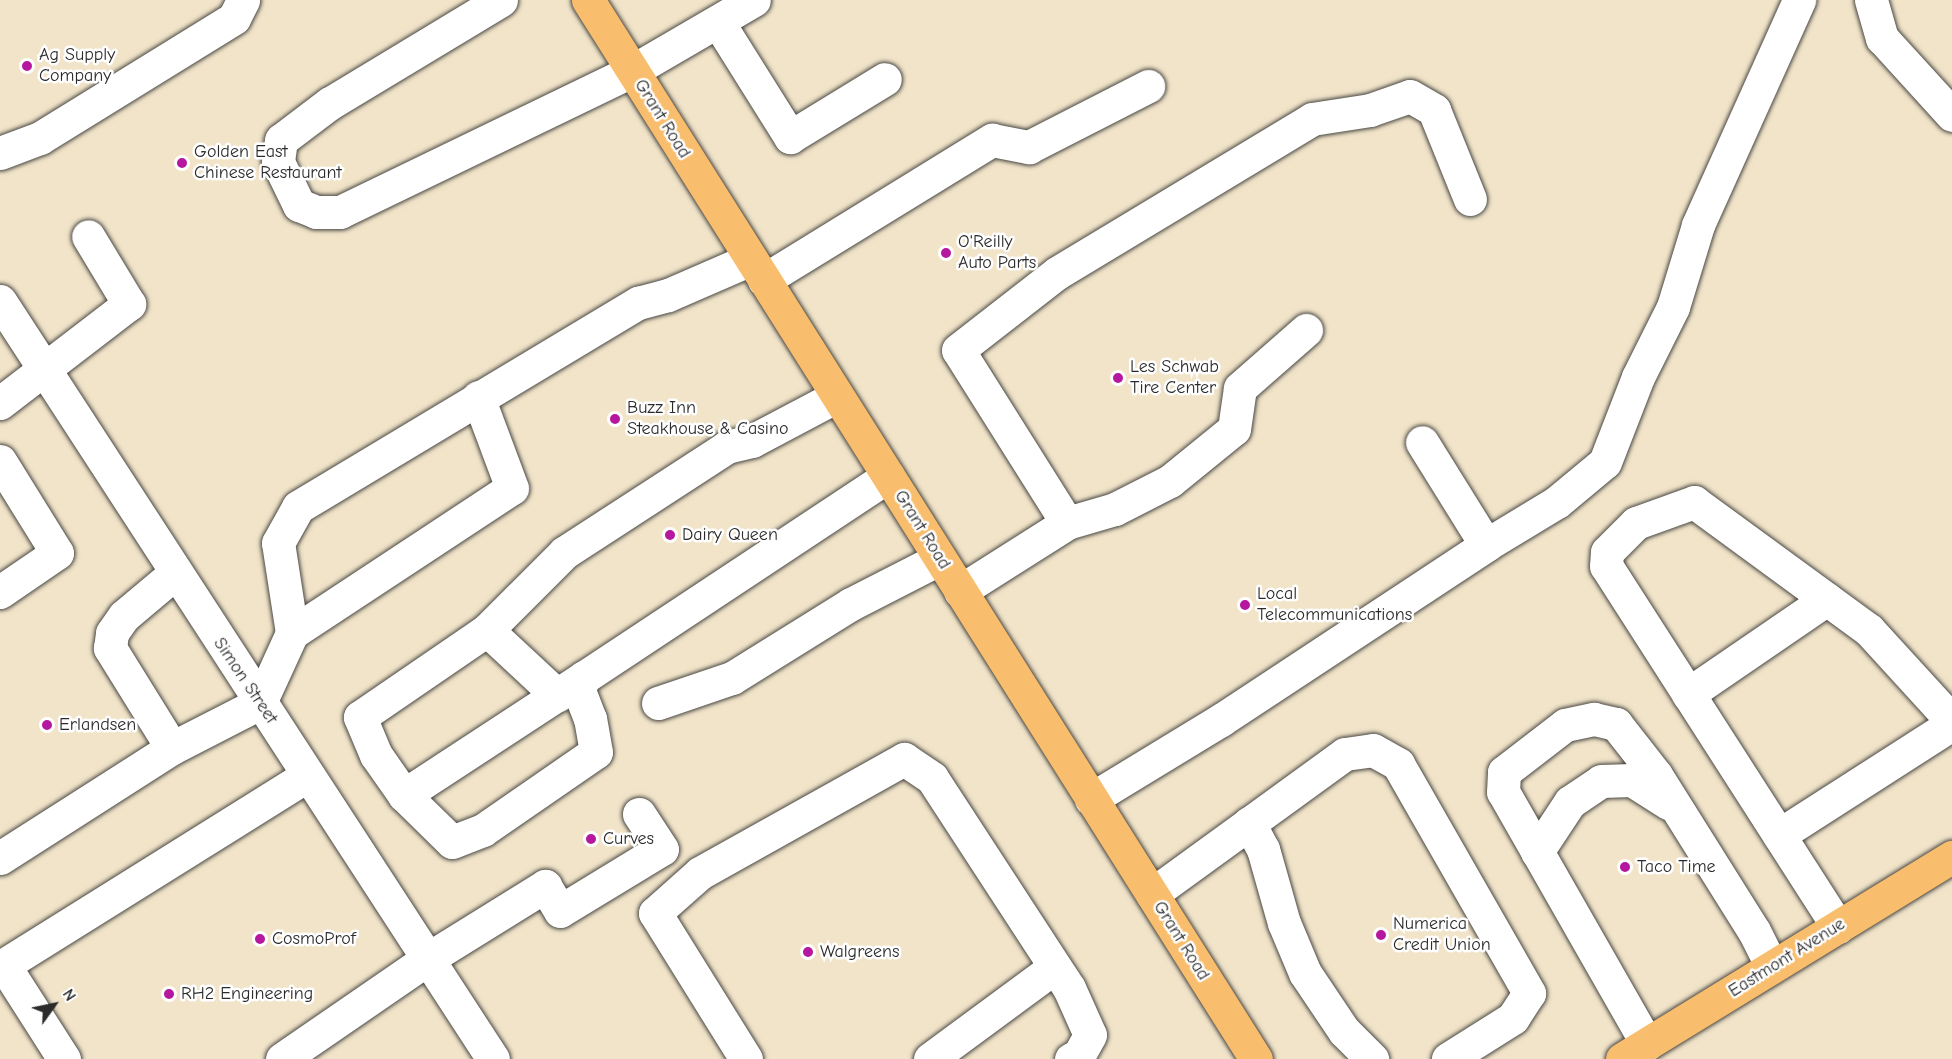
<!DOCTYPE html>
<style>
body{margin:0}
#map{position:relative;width:1952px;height:1059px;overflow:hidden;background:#f1e4c9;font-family:"Comic Neue",sans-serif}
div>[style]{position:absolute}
.roads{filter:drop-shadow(0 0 2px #494743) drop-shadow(0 0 2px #494743)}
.minor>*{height:33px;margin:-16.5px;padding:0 16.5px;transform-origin:16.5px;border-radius:16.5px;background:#fff}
.major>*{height:33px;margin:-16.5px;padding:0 16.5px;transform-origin:16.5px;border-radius:16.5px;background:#f9be6d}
.dots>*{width:16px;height:16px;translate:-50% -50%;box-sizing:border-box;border:3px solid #fff;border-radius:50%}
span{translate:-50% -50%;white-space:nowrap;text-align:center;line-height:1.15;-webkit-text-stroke:5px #fff;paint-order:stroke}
.poi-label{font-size:18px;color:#2b2b2b}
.left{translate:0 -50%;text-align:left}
.street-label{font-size:18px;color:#2b2b2b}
.north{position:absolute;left:24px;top:975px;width:60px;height:60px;-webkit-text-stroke:4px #fff;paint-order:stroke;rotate:57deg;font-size:16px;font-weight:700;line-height:24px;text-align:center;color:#2b2b2b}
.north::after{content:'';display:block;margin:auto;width:21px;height:27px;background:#2b2b2b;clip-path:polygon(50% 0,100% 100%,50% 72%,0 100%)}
</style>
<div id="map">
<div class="roads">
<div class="minor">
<div style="left:501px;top:0;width:200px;rotate:148.9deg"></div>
<div style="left:330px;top:103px;width:61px;rotate:142.9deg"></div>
<div style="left:281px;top:140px;width:22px;rotate:98deg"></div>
<div style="left:278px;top:162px;width:48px;rotate:64deg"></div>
<div style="left:299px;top:205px;width:18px;rotate:22deg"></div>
<div style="left:316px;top:212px;width:24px"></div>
<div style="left:340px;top:212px;width:324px;rotate:-25.8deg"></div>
<div style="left:632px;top:71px;width:141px;rotate:-30.2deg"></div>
<div style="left:1871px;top:0;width:40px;rotate:74deg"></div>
<div style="left:1882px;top:38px;width:104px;rotate:47.7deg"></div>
<div style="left:718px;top:22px;width:136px;rotate:57.9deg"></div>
<div style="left:790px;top:137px;width:111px;rotate:-31.4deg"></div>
<div style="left:0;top:153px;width:43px;rotate:-20.6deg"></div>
<div style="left:40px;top:138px;width:228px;rotate:-31.7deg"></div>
<div style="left:234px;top:18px;width:20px;rotate:-63deg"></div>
<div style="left:764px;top:280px;width:268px;rotate:-31.6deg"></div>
<div style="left:992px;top:140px;width:38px;rotate:11deg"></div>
<div style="left:1029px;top:147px;width:134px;rotate:-27.1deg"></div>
<div style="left:0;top:301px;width:904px;rotate:56.96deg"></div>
<div style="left:837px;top:396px;width:96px;rotate:152.1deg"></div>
<div style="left:752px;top:441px;width:26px;rotate:167deg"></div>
<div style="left:727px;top:447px;width:194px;rotate:147deg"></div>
<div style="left:564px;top:553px;width:109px;rotate:135deg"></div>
<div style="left:487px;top:630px;width:154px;rotate:145.6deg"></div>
<div style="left:360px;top:717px;width:41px;rotate:67.2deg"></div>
<div style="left:376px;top:755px;width:49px;rotate:55deg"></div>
<div style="left:404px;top:795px;width:67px;rotate:44.4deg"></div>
<div style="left:452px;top:842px;width:33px;rotate:-21deg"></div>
<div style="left:483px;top:830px;width:137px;rotate:-34.6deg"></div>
<div style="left:596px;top:752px;width:34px;rotate:-100deg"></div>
<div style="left:590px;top:719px;width:30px;rotate:-111deg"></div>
<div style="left:579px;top:691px;width:14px;rotate:-73deg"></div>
<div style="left:583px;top:678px;width:366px;rotate:-33.5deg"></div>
<div style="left:0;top:403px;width:163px;rotate:-37.5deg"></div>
<div style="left:129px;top:304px;width:79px;rotate:-121.1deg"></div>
<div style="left:0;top:461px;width:108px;rotate:58.2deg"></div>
<div style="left:57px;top:553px;width:69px;rotate:145.6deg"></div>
<div style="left:1067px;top:523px;width:50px;rotate:-16.3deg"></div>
<div style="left:1115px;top:509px;width:62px;rotate:-27deg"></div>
<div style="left:1170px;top:481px;width:82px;rotate:-39.1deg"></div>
<div style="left:1234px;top:429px;width:41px;rotate:-81.7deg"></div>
<div style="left:1240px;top:388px;width:88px;rotate:-41.3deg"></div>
<div style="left:1486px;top:545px;width:83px;rotate:-31.2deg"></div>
<div style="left:1557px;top:502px;width:62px;rotate:-39.8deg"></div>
<div style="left:1605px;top:462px;width:91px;rotate:-68.8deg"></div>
<div style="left:1638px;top:377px;width:78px;rotate:-63.4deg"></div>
<div style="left:1673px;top:307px;width:86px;rotate:-73deg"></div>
<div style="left:1698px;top:225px;width:247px;rotate:-65.8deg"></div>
<div style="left:960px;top:591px;width:127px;rotate:-32.4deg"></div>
<div style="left:1067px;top:523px;width:204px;rotate:-122.2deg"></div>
<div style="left:958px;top:350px;width:125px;rotate:-37.9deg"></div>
<div style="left:1057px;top:273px;width:298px;rotate:-31.1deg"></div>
<div style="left:1312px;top:119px;width:59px;rotate:-8.8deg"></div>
<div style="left:1370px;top:110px;width:42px;rotate:-19.3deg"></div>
<div style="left:1410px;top:96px;width:28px;rotate:30deg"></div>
<div style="left:1434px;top:110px;width:96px;rotate:68deg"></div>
<div style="left:487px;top:630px;width:96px;rotate:42.9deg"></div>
<div style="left:292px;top:633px;width:263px;rotate:-33.4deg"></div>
<div style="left:512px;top:488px;width:97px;rotate:-110.5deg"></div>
<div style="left:1688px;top:694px;width:168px;rotate:-34.4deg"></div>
<div style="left:658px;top:703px;width:78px;rotate:-18.7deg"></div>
<div style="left:732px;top:678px;width:140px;rotate:-31.9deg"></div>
<div style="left:851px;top:604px;width:99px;rotate:-27.1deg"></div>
<div style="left:172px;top:748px;width:99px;rotate:-27.1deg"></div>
<div style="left:260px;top:703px;width:77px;rotate:-65.4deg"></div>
<div style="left:292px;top:633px;width:91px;rotate:-98.8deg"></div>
<div style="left:278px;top:543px;width:41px;rotate:-60.9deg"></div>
<div style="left:298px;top:507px;width:397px;rotate:-31deg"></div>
<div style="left:638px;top:303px;width:31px;rotate:-15deg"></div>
<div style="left:668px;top:295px;width:90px;rotate:-23.4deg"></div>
<div style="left:404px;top:795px;width:214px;rotate:-33.2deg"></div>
<div style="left:1091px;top:799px;width:152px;rotate:-31.3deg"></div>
<div style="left:1221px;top:720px;width:318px;rotate:-33.4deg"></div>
<div style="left:1486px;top:545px;width:121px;rotate:-121.9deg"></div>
<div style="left:1249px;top:823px;width:30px;rotate:62deg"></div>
<div style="left:1263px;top:849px;width:77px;rotate:74.2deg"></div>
<div style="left:1284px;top:923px;width:54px;rotate:67.2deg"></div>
<div style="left:1305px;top:973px;width:70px;rotate:56.1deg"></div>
<div style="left:1344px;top:1031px;width:40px;rotate:45deg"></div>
<div style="left:1779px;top:835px;width:206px;rotate:-32.7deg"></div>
<div style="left:1537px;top:852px;width:60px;rotate:-56.6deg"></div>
<div style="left:1570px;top:802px;width:37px;rotate:-34deg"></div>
<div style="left:1601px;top:781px;width:31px;rotate:-2deg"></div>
<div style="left:1632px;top:780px;width:43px;rotate:32.6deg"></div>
<div style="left:0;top:858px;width:204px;rotate:-32.6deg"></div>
<div style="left:172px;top:748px;width:118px;rotate:-121.8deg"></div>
<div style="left:110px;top:648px;width:15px;rotate:-82deg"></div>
<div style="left:112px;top:633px;width:21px;rotate:-55deg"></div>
<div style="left:124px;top:616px;width:65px;rotate:-40deg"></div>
<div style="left:1152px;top:894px;width:238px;rotate:-36deg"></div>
<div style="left:1345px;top:754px;width:28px;rotate:-8deg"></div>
<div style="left:1373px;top:750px;width:29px;rotate:29deg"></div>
<div style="left:1398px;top:764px;width:264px;rotate:60.2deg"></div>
<div style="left:1529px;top:993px;width:30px;rotate:123deg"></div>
<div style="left:1513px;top:1018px;width:77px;rotate:147.8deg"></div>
<div style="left:1838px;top:927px;width:429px;rotate:-122.7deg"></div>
<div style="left:1606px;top:566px;width:14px;rotate:-86deg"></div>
<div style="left:1607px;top:552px;width:41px;rotate:-45deg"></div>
<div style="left:1636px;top:523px;width:62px;rotate:-19.9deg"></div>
<div style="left:1694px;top:502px;width:217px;rotate:36.2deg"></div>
<div style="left:1869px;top:630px;width:123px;rotate:47.6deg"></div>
<div style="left:1647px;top:1044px;width:290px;rotate:-119.7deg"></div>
<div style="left:1503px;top:792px;width:20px;rotate:-87deg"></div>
<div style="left:1504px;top:772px;width:77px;rotate:-37.6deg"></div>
<div style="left:1565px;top:725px;width:30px;rotate:-12deg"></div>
<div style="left:1594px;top:719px;width:23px;rotate:13deg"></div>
<div style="left:1616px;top:724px;width:65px;rotate:51.9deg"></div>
<div style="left:1656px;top:775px;width:184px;rotate:57.9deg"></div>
<div style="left:1754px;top:931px;width:40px;rotate:63.4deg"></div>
<div style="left:64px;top:1059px;width:112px;rotate:-122.6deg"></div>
<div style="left:4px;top:965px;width:358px;rotate:-32deg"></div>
<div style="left:282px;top:1059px;width:178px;rotate:-34.5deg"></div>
<div style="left:429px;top:958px;width:137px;rotate:-31.8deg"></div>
<div style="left:545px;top:886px;width:29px;rotate:59deg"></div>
<div style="left:560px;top:911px;width:119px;rotate:-31.3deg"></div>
<div style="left:662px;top:849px;width:42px;rotate:-123.3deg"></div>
<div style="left:746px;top:1059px;width:172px;rotate:-121.9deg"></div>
<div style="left:655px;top:913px;width:60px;rotate:-41.6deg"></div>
<div style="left:700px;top:873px;width:234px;rotate:-29.2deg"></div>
<div style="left:904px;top:759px;width:34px;rotate:34deg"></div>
<div style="left:932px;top:778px;width:251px;rotate:56.9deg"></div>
<div style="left:1069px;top:988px;width:51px;rotate:65.9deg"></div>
<div style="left:1090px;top:1035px;width:23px;rotate:119deg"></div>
<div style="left:1079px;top:1055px;width:9px;rotate:153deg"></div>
<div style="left:930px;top:1059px;width:155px;rotate:-36.4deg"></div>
</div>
<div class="major">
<div style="left:588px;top:0;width:1252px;rotate:57.76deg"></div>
<div style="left:1622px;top:1059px;width:387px;rotate:-31.5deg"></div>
</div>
</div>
<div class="dots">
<div style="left:27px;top:66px;background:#b5179e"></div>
<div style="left:182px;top:163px;background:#b5179e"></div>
<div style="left:946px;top:253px;background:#b5179e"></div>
<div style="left:1118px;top:378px;background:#b5179e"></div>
<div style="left:615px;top:419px;background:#b5179e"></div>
<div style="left:670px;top:535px;background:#b5179e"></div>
<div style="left:1245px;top:605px;background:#b5179e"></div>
<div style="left:47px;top:725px;background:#b5179e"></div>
<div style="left:591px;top:839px;background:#b5179e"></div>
<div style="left:1625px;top:867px;background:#b5179e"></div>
<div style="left:1381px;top:935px;background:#b5179e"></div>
<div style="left:260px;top:939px;background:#b5179e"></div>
<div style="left:808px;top:952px;background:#b5179e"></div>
<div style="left:169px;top:994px;background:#b5179e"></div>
</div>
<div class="poi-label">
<span class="left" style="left:39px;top:66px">Ag Supply<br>Company</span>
<span class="left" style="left:194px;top:163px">Golden East<br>Chinese Restaurant</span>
<span class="left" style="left:958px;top:253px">O'Reilly<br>Auto Parts</span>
<span class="left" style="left:1130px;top:378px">Les Schwab<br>Tire Center</span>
<span class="left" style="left:627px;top:419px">Buzz Inn<br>Steakhouse &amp; Casino</span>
<span class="left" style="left:682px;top:535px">Dairy Queen</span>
<span class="left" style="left:1257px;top:605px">Local<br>Telecommunications</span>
<span class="left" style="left:59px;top:725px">Erlandsen</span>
<span class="left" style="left:603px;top:839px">Curves</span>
<span class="left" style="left:1637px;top:867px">Taco Time</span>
<span class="left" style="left:1393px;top:935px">Numerica<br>Credit Union</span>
<span class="left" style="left:272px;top:939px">CosmoProf</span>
<span class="left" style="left:820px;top:952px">Walgreens</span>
<span class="left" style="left:181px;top:994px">RH2 Engineering</span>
</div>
<div class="street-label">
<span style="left:662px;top:119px;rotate:58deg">Grant Road</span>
<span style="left:922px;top:530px;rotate:58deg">Grant Road</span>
<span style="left:245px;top:681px;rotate:56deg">Simon Street</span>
<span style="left:1181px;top:941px;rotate:58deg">Grant Road</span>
<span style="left:1787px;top:958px;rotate:-32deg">Eastmont Avenue</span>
</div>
<div class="north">N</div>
</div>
